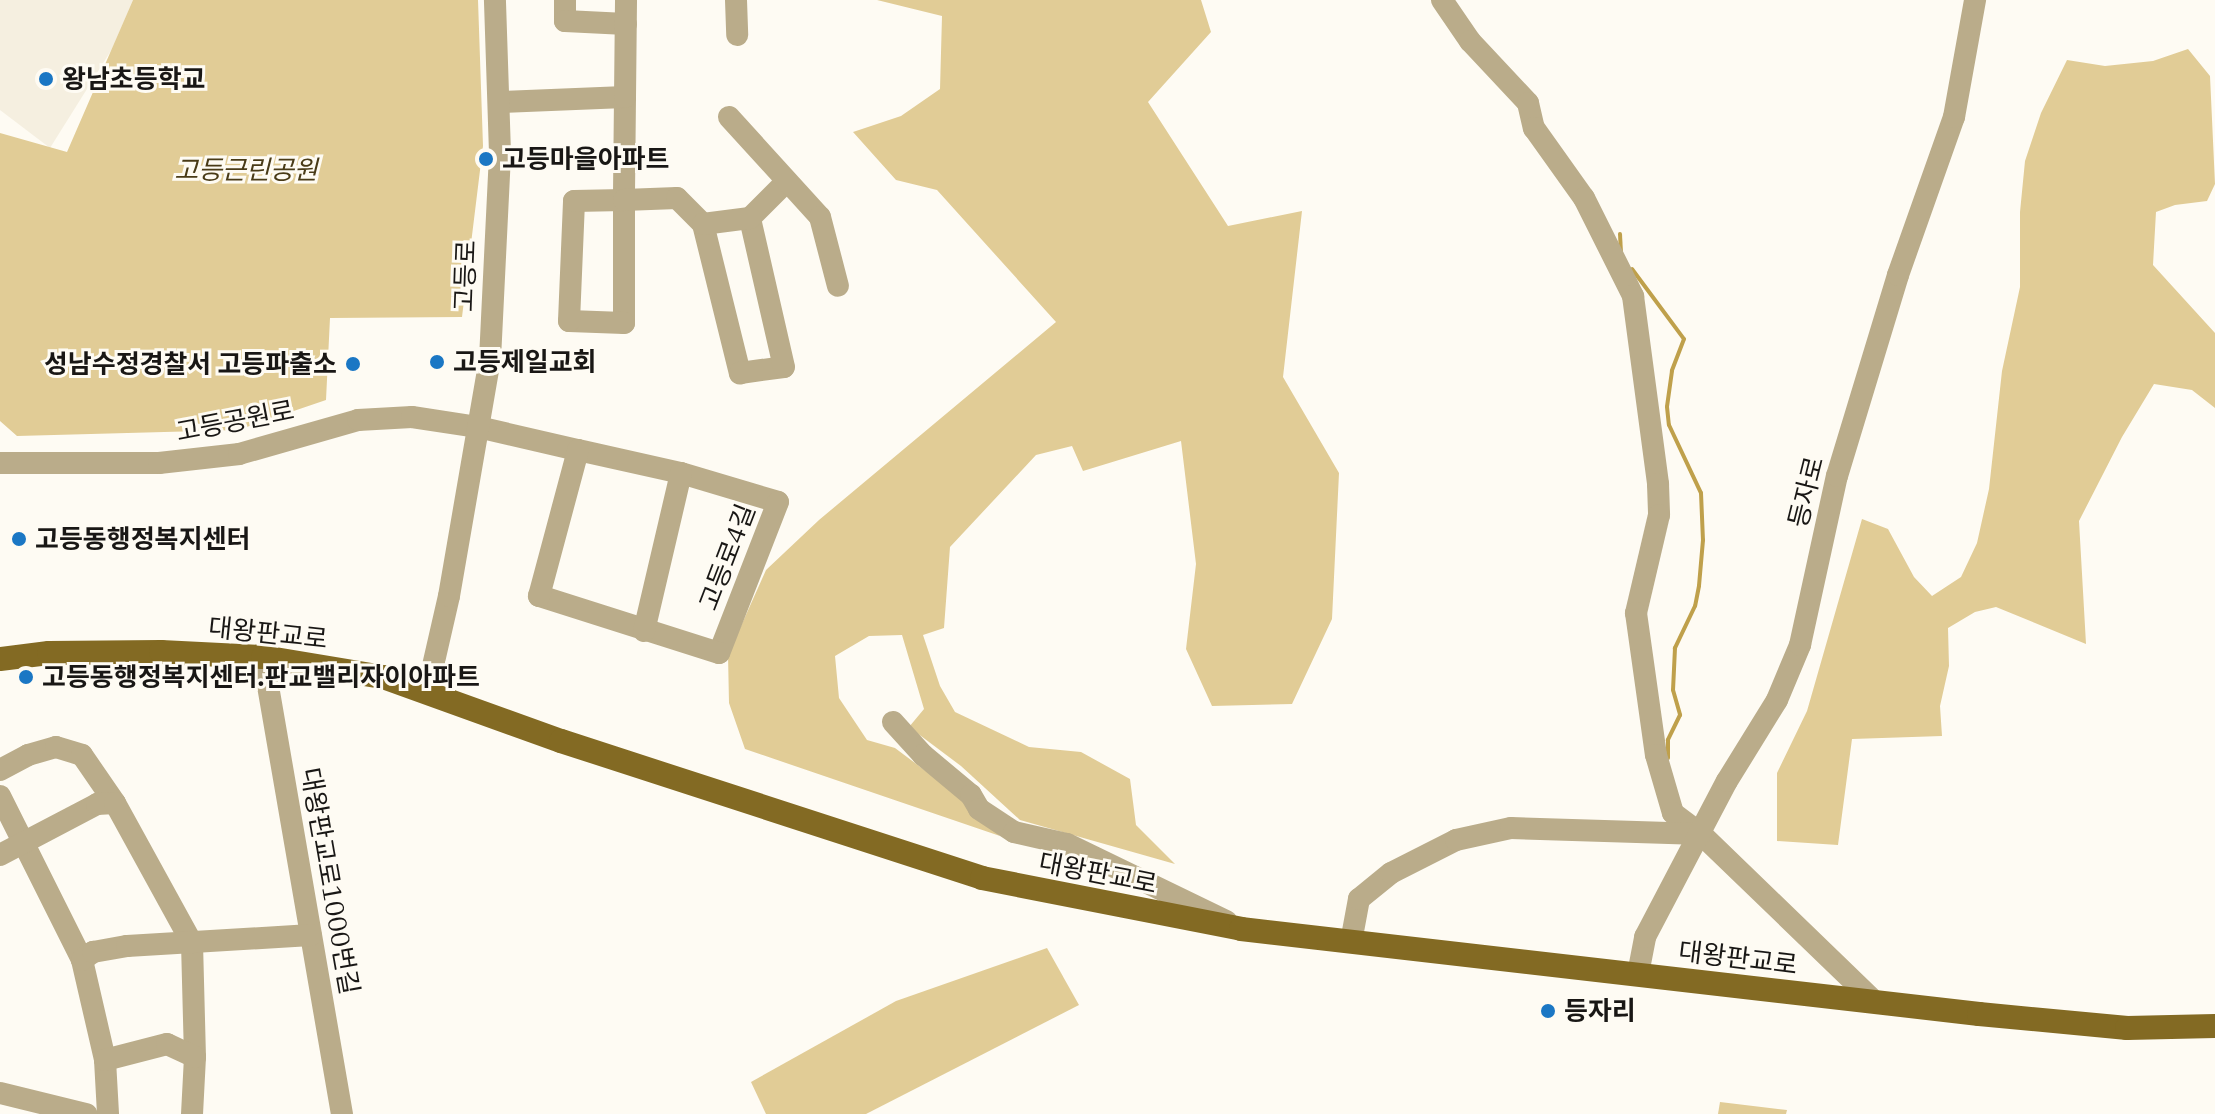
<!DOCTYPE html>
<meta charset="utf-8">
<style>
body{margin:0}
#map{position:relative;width:2215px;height:1114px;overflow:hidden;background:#fefbf3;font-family:"IBM Plex Serif","Noto Sans KR",serif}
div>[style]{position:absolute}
.built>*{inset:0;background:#f5efe0}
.green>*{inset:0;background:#e1cc96}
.stream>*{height:4px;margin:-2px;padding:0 2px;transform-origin:2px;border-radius:2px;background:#bfa04b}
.minor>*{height:22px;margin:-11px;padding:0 11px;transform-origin:11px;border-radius:11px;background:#baac8a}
.major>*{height:24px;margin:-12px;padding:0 12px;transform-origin:12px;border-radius:12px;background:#836a23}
.dots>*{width:22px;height:22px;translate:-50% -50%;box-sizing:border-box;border:4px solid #fefbf3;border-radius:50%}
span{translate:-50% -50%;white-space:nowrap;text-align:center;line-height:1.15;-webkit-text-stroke:6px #fefbf3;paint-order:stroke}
.poi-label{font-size:26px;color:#191715;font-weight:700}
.left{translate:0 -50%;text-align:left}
.right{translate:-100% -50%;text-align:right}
.park-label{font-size:26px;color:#493b17;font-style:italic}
.street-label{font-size:26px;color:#191715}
</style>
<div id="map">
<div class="built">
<div style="clip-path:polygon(0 0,133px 0,112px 49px,50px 148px,0 110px)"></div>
</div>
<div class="green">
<div style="clip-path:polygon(133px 0,478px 0,483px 146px,462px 317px,330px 318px,326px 400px,238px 430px,17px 436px,0 421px,0 133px,67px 152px)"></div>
<div style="clip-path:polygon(877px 0,1201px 0,1211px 32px,1148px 102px,1228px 226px,1302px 211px,1283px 377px,1339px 473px,1332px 619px,1292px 704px,1212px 706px,1186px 649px,1196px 564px,1181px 441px,1083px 471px,1072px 446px,1036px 455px,950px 547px,944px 628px,923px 635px,940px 686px,955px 712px,1029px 747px,1081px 752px,1130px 779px,1136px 825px,1175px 864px,1020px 820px,961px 766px,909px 727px,924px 709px,902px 635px,869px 636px,835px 656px,839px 698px,867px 740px,895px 748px,947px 787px,1000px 836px,745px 749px,729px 703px,728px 655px,766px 570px,819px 520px,1056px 322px,937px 190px,896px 180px,853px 132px,901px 116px,940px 89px,942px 16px)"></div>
<div style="clip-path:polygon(2188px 49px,2210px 76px,2215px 184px,2207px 201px,2175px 205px,2156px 212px,2153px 265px,2215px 333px,2215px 408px,2192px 390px,2154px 384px,2122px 437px,2079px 521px,2086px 644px,1996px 607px,1975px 612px,1948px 628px,1949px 666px,1940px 706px,1942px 736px,1852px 739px,1838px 845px,1777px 841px,1777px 773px,1807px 711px,1862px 519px,1888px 529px,1914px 577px,1932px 596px,1961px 577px,1977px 543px,1989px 489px,2002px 371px,2020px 287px,2020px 212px,2025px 161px,2041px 113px,2067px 60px,2105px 66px,2153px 61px)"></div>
<div style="clip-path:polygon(1047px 948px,1079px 1005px,866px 1114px,766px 1114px,751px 1082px,896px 1001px)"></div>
<div style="clip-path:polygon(1720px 1102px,1787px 1110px,1786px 1114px,1718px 1114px)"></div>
</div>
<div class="stream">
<div style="left:1620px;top:234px;width:17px;rotate:87deg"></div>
<div style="left:1632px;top:269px;width:87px;rotate:53.4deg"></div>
<div style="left:1684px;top:339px;width:34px;rotate:111deg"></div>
<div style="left:1672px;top:371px;width:36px;rotate:98deg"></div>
<div style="left:1667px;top:407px;width:18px;rotate:84deg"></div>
<div style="left:1669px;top:425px;width:75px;rotate:64.8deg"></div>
<div style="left:1701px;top:493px;width:47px;rotate:87.6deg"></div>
<div style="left:1703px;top:540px;width:46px;rotate:95deg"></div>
<div style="left:1699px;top:586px;width:20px;rotate:101deg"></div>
<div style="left:1695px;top:606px;width:47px;rotate:115.5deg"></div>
<div style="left:1675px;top:648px;width:42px;rotate:92.7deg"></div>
<div style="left:1673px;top:690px;width:26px;rotate:74deg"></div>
<div style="left:1680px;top:715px;width:28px;rotate:116deg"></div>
<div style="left:1668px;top:740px;width:18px;rotate:90deg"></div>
</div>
<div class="minor">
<div style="left:565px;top:0;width:21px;rotate:90deg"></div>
<div style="left:565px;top:21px;width:61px;rotate:2.8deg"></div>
<div style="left:736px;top:0;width:35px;rotate:88deg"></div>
<div style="left:1442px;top:0;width:50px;rotate:55.7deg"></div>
<div style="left:1470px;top:41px;width:85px;rotate:46.9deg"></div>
<div style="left:1528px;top:103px;width:26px;rotate:77deg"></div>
<div style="left:1534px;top:128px;width:86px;rotate:54.5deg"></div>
<div style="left:1584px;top:198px;width:110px;rotate:63.4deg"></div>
<div style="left:1633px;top:296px;width:190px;rotate:82.4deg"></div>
<div style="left:1658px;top:484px;width:31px;rotate:88deg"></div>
<div style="left:1659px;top:515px;width:101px;rotate:103.2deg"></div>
<div style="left:1636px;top:613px;width:143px;rotate:82deg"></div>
<div style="left:1656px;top:755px;width:60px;rotate:73.7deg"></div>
<div style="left:1673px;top:813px;width:35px;rotate:37deg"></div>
<div style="left:1701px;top:834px;width:242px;rotate:44deg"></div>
<div style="left:625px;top:97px;width:103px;rotate:90.6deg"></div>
<div style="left:624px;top:200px;width:123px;rotate:90deg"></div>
<div style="left:624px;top:323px;width:55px;rotate:-177.9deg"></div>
<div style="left:569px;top:321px;width:120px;rotate:-87.6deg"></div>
<div style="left:574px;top:201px;width:50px;rotate:-1.1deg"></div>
<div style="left:624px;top:200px;width:53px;rotate:-2.2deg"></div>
<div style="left:677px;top:198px;width:37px;rotate:45deg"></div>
<div style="left:703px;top:224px;width:154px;rotate:76.1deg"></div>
<div style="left:740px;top:373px;width:44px;rotate:-7.8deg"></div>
<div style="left:784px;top:367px;width:153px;rotate:-102.9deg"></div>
<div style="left:750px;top:218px;width:52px;rotate:-45deg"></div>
<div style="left:499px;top:102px;width:126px;rotate:-2.3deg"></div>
<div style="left:625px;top:97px;width:97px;rotate:-89.4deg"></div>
<div style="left:729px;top:117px;width:135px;rotate:47.7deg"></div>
<div style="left:820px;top:217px;width:71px;rotate:75.4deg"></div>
<div style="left:703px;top:224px;width:47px;rotate:-7.3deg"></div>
<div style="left:0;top:463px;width:159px"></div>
<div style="left:159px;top:463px;width:81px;rotate:-6.4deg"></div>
<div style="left:239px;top:454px;width:124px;rotate:-15.9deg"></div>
<div style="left:358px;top:420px;width:54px;rotate:-3.2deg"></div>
<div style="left:412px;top:417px;width:67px;rotate:8.6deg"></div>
<div style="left:478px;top:427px;width:103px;rotate:13deg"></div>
<div style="left:578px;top:450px;width:106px;rotate:12.6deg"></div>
<div style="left:681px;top:473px;width:101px;rotate:16.6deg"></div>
<div style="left:778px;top:502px;width:162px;rotate:111.3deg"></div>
<div style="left:719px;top:653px;width:189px;rotate:-162.4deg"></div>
<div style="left:539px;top:596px;width:151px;rotate:-75deg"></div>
<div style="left:644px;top:631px;width:162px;rotate:-76.8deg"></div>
<div style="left:263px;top:657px;width:464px;rotate:80.2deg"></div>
<div style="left:427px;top:692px;width:98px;rotate:-77.1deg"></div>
<div style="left:449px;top:596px;width:241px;rotate:-80.2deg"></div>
<div style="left:490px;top:359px;width:206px;rotate:-87.2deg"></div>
<div style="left:500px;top:153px;width:153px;rotate:-91.9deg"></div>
<div style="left:893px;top:722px;width:45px;rotate:47.7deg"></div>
<div style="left:923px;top:755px;width:62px;rotate:39.8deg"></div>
<div style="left:971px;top:795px;width:16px;rotate:60deg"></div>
<div style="left:979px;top:809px;width:42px;rotate:33.3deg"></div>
<div style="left:1014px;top:832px;width:54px;rotate:12.8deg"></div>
<div style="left:1067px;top:844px;width:177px;rotate:25.8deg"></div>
<div style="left:0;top:770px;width:32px;rotate:-28deg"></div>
<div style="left:28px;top:755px;width:29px;rotate:-16deg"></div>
<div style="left:56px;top:747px;width:27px;rotate:17deg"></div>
<div style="left:82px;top:755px;width:58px;rotate:55.5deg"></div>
<div style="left:0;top:796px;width:183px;rotate:63.4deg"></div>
<div style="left:82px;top:960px;width:103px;rotate:77deg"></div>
<div style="left:105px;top:1060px;width:54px;rotate:86.8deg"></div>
<div style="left:0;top:855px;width:110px;rotate:-27.7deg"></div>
<div style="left:97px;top:804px;width:18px;rotate:-3deg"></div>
<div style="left:115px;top:803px;width:160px;rotate:61.2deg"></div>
<div style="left:192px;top:943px;width:114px;rotate:88.5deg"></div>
<div style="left:195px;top:1057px;width:57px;rotate:93deg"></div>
<div style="left:1351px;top:942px;width:44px;rotate:-79.5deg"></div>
<div style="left:1359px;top:899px;width:41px;rotate:-39.1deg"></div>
<div style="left:1391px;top:873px;width:73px;rotate:-26.9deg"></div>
<div style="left:1456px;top:840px;width:56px;rotate:-12.3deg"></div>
<div style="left:1511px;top:828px;width:190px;rotate:1.8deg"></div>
<div style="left:82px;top:960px;width:14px;rotate:-36deg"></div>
<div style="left:93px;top:952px;width:35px;rotate:-10deg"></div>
<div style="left:127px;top:946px;width:184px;rotate:-3.4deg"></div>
<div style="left:1638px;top:974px;width:38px;rotate:-79deg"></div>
<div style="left:1645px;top:937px;width:176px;rotate:-62.3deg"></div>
<div style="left:1727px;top:781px;width:95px;rotate:-58.3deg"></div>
<div style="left:1777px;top:700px;width:60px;rotate:-67.3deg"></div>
<div style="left:1800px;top:645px;width:173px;rotate:-77.7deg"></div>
<div style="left:1837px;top:476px;width:210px;rotate:-73.1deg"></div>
<div style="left:1898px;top:275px;width:168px;rotate:-70.5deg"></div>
<div style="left:1954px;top:117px;width:119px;rotate:-79.8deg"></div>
<div style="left:105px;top:1060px;width:64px;rotate:-14.5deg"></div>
<div style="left:167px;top:1044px;width:31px;rotate:25deg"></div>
<div style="left:0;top:1093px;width:89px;rotate:13.7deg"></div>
</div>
<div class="major">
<div style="left:0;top:659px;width:49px;rotate:-7deg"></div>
<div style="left:49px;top:653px;width:112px;rotate:-0.5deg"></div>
<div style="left:161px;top:652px;width:102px;rotate:2.8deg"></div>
<div style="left:263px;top:657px;width:122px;rotate:9.5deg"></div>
<div style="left:383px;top:677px;width:189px;rotate:19.8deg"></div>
<div style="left:561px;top:741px;width:443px;rotate:18deg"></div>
<div style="left:982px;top:878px;width:264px;rotate:11.1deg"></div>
<div style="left:1241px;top:929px;width:743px;rotate:6.57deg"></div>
<div style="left:1979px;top:1014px;width:149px;rotate:5.4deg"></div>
<div style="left:2127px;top:1028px;width:88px;rotate:-1.3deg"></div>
</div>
<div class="dots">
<div style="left:46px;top:79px;background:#1b77c4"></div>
<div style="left:486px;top:159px;background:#1b77c4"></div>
<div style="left:437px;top:362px;background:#1b77c4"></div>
<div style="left:353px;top:364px;background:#1b77c4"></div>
<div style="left:19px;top:539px;background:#1b77c4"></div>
<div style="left:26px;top:677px;background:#1b77c4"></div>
<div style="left:1548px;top:1011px;background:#1b77c4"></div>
</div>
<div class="poi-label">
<span class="left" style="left:62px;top:79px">왕남초등학교</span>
<span class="left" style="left:502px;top:159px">고등마을아파트</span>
<span class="left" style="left:453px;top:362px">고등제일교회</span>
<span class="right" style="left:337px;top:364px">성남수정경찰서 고등파출소</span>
<span class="left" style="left:35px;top:539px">고등동행정복지센터</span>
<span class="left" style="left:42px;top:677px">고등동행정복지센터.판교밸리자이아파트</span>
<span class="left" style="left:1564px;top:1011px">등자리</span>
</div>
<div class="park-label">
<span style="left:246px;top:170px">고등근린공원</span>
</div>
<div class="street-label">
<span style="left:465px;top:276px;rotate:-88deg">고등로</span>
<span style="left:235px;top:421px;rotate:-11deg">고등공원로</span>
<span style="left:1806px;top:492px;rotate:-76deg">등자로</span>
<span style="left:727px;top:557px;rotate:-69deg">고등로4길</span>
<span style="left:268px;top:633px;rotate:6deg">대왕판교로</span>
<span style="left:1098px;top:873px;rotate:11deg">대왕판교로</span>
<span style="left:330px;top:881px;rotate:80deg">대왕판교로1000번길</span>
<span style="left:1738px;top:958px;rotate:7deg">대왕판교로</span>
</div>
</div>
